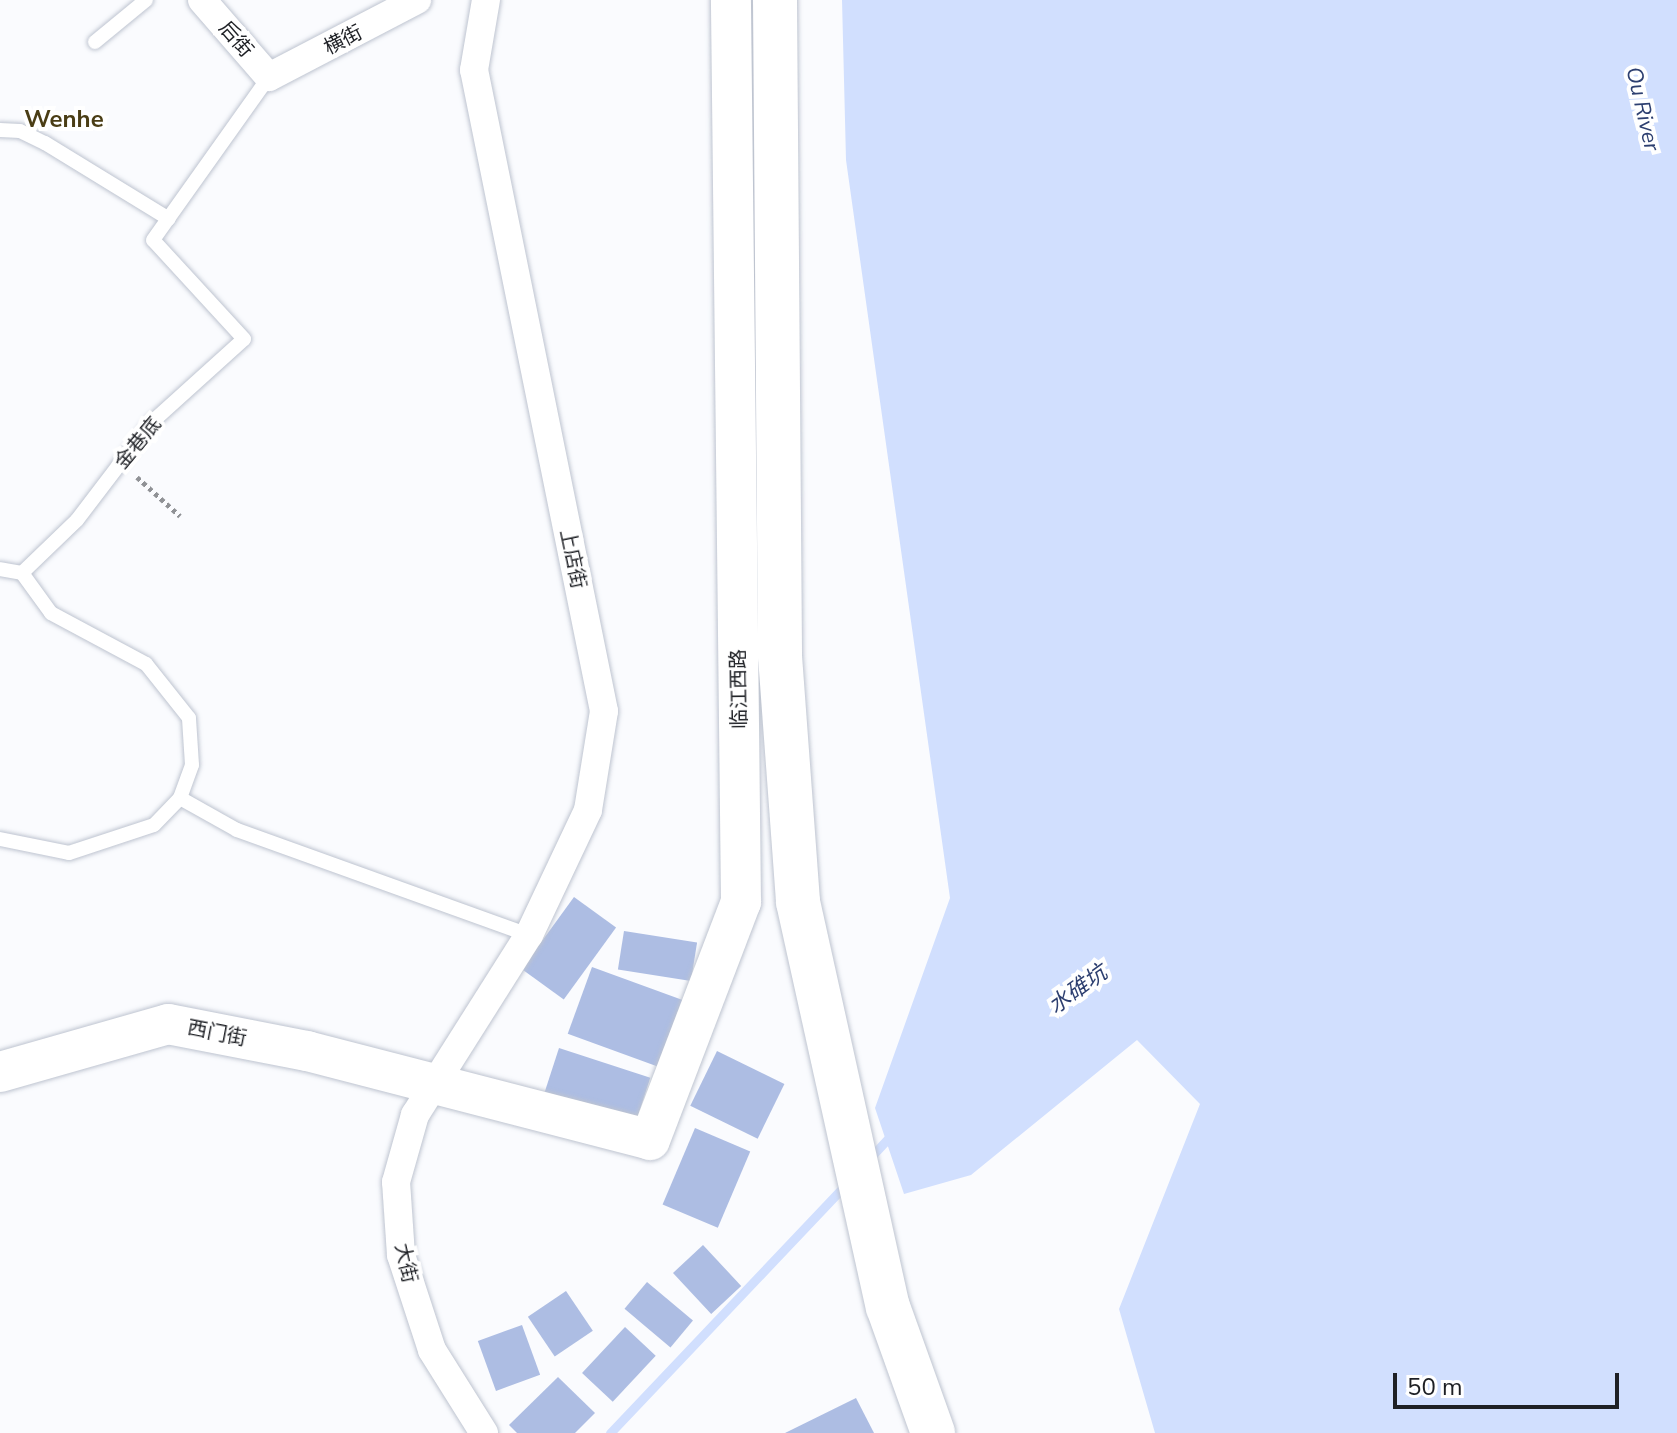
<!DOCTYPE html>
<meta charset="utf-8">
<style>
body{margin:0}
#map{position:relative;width:1677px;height:1433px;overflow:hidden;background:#fafbfe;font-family:"Nunito Sans","Noto Sans SC",sans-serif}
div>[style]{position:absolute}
.water>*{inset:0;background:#d1dffe}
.stream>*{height:9px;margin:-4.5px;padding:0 4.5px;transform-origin:4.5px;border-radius:4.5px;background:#d1dffe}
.building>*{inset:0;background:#adbde3;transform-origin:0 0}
.path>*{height:5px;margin-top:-2.5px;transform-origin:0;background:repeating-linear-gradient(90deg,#909296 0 4px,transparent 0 8px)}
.roads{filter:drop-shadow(0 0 2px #bec4d0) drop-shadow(0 0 2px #bec4d0)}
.lane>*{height:14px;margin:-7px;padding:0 7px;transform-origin:7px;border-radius:7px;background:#fff}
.street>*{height:28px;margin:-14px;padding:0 14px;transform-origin:14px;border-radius:14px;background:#fff}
.secondary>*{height:40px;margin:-20px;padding:0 20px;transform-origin:20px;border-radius:20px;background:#fff}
.primary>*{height:44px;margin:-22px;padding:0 22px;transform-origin:22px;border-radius:22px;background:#fff}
span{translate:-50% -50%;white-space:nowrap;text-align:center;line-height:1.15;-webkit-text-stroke:8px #fff;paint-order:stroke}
.street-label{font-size:20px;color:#1e2025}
.water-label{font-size:22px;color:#2d3f70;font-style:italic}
.quarter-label{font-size:24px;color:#4a3d15;font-weight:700}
.scale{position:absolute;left:1393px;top:1373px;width:226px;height:36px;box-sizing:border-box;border:4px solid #1e2025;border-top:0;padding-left:10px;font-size:24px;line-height:28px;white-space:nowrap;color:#1e2025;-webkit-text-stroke:6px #fff;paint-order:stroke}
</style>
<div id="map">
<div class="water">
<div style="clip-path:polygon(842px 0,1677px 0,1677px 1433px,1155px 1433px,1119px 1309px,1200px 1104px,1137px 1040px,971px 1175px,904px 1194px,875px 1108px,950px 898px,846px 160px)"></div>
</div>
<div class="stream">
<div style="left:868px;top:1160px;width:37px;rotate:-47deg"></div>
<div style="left:610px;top:1433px;width:344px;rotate:-46.5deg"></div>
</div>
<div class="building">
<div style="left:574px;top:897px;width:52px;height:89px;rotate:36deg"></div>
<div style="left:624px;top:931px;width:74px;height:39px;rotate:9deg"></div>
<div style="left:592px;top:967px;width:100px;height:71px;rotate:20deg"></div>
<div style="left:559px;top:1048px;width:96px;height:51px;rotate:18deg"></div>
<div style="left:717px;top:1051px;width:75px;height:61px;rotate:26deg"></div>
<div style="left:695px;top:1128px;width:60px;height:83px;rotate:23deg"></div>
<div style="left:703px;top:1245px;width:56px;height:41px;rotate:47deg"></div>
<div style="left:647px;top:1282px;width:60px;height:35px;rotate:40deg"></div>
<div style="left:566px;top:1291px;width:48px;height:46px;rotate:56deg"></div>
<div style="left:522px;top:1325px;width:53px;height:47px;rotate:70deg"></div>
<div style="left:625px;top:1327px;width:42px;height:63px;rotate:43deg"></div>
<div style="clip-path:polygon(558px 1377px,595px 1413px,575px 1433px,517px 1433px,509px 1425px)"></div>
<div style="clip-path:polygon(856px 1398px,874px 1433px,785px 1433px)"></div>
</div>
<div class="path">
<div style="left:137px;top:477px;width:58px;rotate:42.2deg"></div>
</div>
<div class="roads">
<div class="lane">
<div style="left:95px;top:42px;width:66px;rotate:-39.5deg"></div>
<div style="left:0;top:130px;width:20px;rotate:3deg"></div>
<div style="left:20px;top:131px;width:28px;rotate:26deg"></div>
<div style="left:45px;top:143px;width:145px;rotate:31.5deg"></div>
<div style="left:0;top:569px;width:22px;rotate:10deg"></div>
<div style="left:180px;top:798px;width:65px;rotate:29.3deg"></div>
<div style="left:237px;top:830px;width:310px;rotate:19.8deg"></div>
<div style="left:0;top:839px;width:70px;rotate:11.5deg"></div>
<div style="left:69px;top:853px;width:89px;rotate:-18.2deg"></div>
<div style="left:154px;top:825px;width:37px;rotate:-46deg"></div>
<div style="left:180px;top:798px;width:35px;rotate:-70deg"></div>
<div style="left:192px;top:765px;width:47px;rotate:-93.7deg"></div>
<div style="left:189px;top:718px;width:69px;rotate:-128.5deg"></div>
<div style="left:146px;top:664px;width:108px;rotate:-151.8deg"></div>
<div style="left:51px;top:613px;width:49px;rotate:-125.9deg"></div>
<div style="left:22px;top:573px;width:76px;rotate:-43.9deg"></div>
<div style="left:77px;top:520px;width:122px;rotate:-52.7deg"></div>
<div style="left:151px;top:423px;width:125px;rotate:-42.1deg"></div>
<div style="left:244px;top:339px;width:134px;rotate:-132.6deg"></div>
<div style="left:153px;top:240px;width:200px;rotate:-54.6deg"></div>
</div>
<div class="street">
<div style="left:202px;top:0;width:102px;rotate:49deg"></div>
<div style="left:269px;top:77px;width:167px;rotate:-27.5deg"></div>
<div style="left:484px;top:1433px;width:98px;rotate:-122.1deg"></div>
<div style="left:432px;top:1350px;width:100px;rotate:-108.1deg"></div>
<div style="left:401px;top:1255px;width:73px;rotate:-93.9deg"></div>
<div style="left:396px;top:1182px;width:70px;rotate:-74.2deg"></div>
<div style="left:415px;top:1115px;width:213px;rotate:-57.7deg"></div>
<div style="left:529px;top:935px;width:138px;rotate:-64.7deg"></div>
<div style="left:588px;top:810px;width:100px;rotate:-80.8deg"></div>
<div style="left:604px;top:711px;width:654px;rotate:-101.46deg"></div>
<div style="left:474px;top:70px;width:71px;rotate:-80.3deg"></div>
</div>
<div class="secondary">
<div style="left:0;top:1072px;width:175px;rotate:-15.9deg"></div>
<div style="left:168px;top:1024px;width:142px;rotate:11deg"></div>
<div style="left:307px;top:1051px;width:354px;rotate:14.5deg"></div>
<div style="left:650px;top:1140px;width:255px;rotate:-69.1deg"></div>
<div style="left:741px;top:902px;width:902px;rotate:-90.64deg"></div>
</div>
<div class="primary">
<div style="left:775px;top:0;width:656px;rotate:89.56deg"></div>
<div style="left:780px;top:656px;width:247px;rotate:85.8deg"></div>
<div style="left:798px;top:902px;width:415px;rotate:77.5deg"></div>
<div style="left:888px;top:1307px;width:134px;rotate:70.3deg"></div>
</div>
</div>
<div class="street-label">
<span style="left:236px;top:39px;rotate:49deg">后街</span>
<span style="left:343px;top:40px;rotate:-27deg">横街</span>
<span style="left:138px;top:443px;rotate:-50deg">金巷底</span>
<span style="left:573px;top:559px;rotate:78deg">上店街</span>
<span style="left:739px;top:689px;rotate:-91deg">临江西路</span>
<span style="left:217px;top:1033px;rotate:11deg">西门街</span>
<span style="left:406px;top:1263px;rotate:77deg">大街</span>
</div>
<div class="water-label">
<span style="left:1642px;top:109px;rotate:77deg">Ou River</span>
<span style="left:1078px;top:990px;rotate:-36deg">水碓坑</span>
</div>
<div class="quarter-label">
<span style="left:64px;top:120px">Wenhe</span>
</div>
<div class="scale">50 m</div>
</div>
